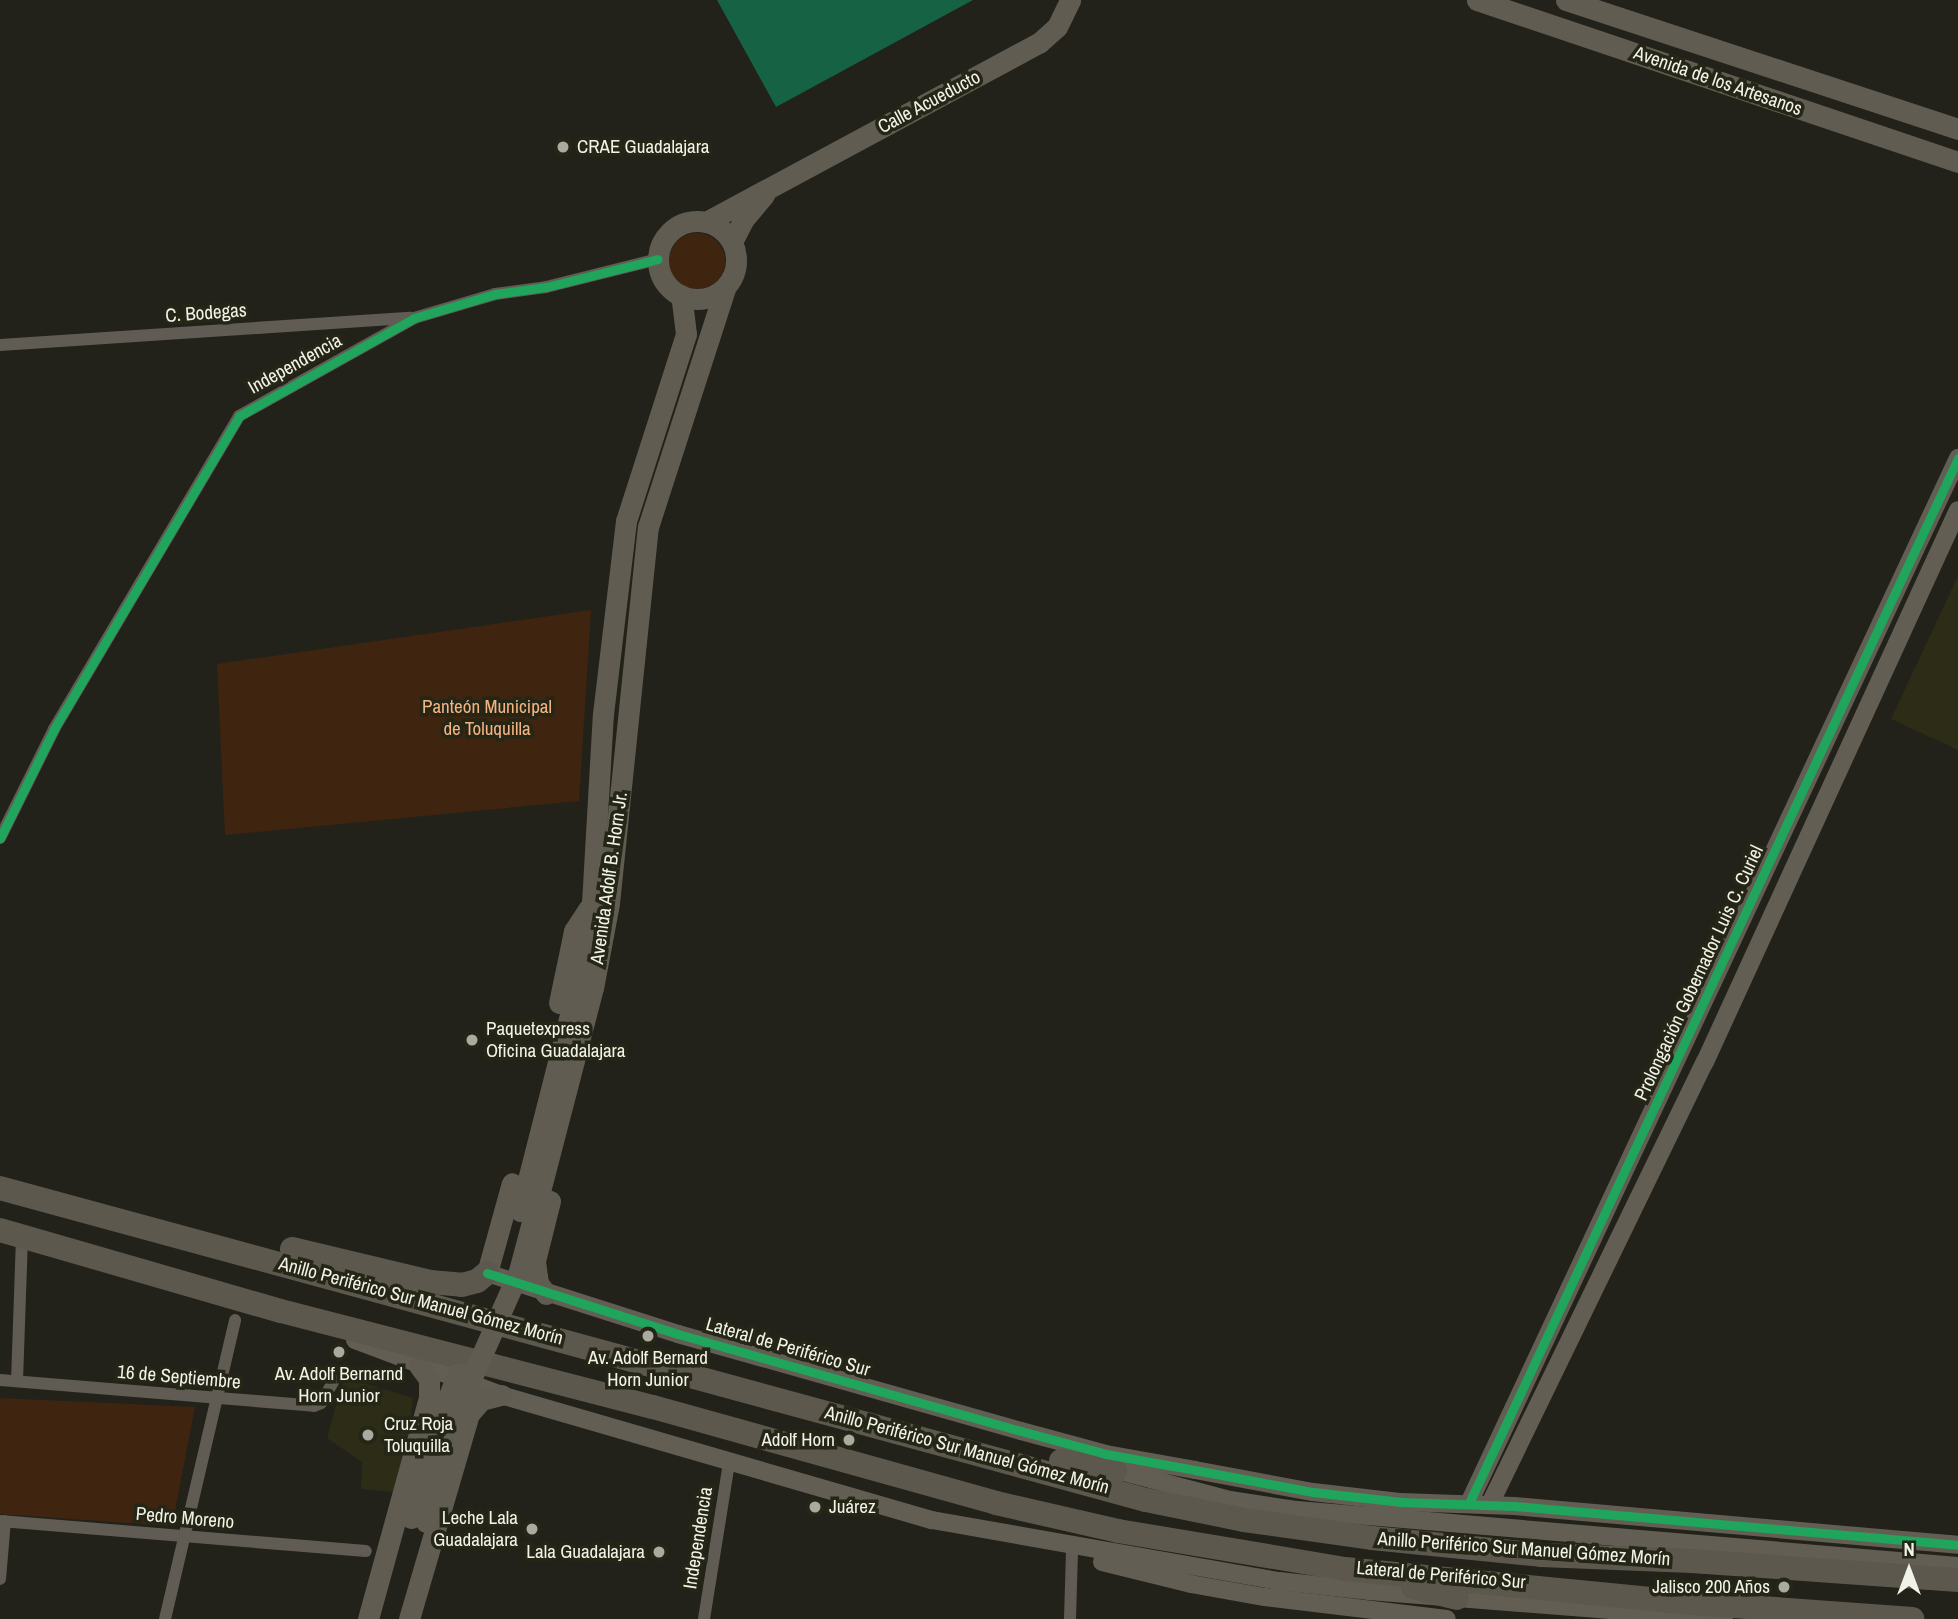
<!DOCTYPE html>
<meta charset="utf-8">
<style>
body{margin:0}
#map{position:relative;width:1958px;height:1619px;overflow:hidden;background:#22221a;font-family:"Archivo Narrow",sans-serif}
div>[style]{position:absolute}
.built>*{inset:0;background:#2c2c17}
.green>*{inset:0;background:#3f250f}
.round{border-radius:50%}
.water>*{inset:0;background:#156344}
.street>*{height:12px;margin:-6px;padding:0 6px;transform-origin:6px;border-radius:6px;background:#605c53}
.secondary>*{height:18px;margin:-9px;padding:0 9px;transform-origin:9px;border-radius:9px;background:#635e53}
.primary>*{height:21px;margin:-10.5px;padding:0 10.5px;transform-origin:10.5px;border-radius:10.5px;background:#605c51}
.primary>.ring{margin:-10.5px;padding:0;box-sizing:content-box;background:none;border:21px solid #605c51;border-radius:50%}
.highway>*{height:24px;margin:-12px;padding:0 12px;transform-origin:12px;border-radius:12px;background:#5d584d}
.primary-bridge>*{height:21px;margin:-10.5px;padding:0 10.5px;transform-origin:10.5px;border-radius:10.5px;background:#605c51}
.cycleway>*{height:9px;margin:-4.5px;padding:0 4.5px;transform-origin:4.5px;border-radius:4.5px;background:#20a55d}
.dots>*{width:19px;height:19px;translate:-50% -50%;box-sizing:border-box;border:4px solid #252616;border-radius:50%}
span{translate:-50% -50%;white-space:nowrap;text-align:center;line-height:1.15;-webkit-text-stroke:7px #252616;paint-order:stroke}
.street-label{font-size:19px;color:#f2f3e8}
.poi-label{font-size:19px;color:#f2f3e8}
.left{translate:0 -50%;text-align:left}
.right{translate:-100% -50%;text-align:right}
.park-label{font-size:19px;color:#f4b383}
.north{position:absolute;left:1874px;top:1535px;width:70px;height:70px;-webkit-text-stroke:5px #252616;paint-order:stroke;rotate:0deg;font-size:19px;font-weight:700;line-height:28px;text-align:center;color:#f2f3e8}
.north::after{content:'';display:block;margin:auto;width:24px;height:32px;background:#f2f3e8;clip-path:polygon(50% 0,100% 100%,50% 72%,0 100%)}
</style>
<div id="map">
<div class="built">
<i style="clip-path:polygon(1958px 576px,1958px 750px,1891px 719px)"></i>
<i style="clip-path:polygon(344px 1377px,413px 1398px,409px 1431px,394px 1492px,361px 1489px,362px 1462px,327px 1438px)"></i>
</div>
<div class="green">
<i class="round" style="left:669px;top:233px;width:56px;height:56px"></i>
<i style="clip-path:polygon(591px 610px,579px 801px,225px 835px,217px 664px)"></i>
<i style="clip-path:polygon(0 1398px,195px 1407px,172px 1526px,0 1514px)"></i>
</div>
<div class="water">
<i style="clip-path:polygon(717px 0,973px 0,776px 107px)"></i>
</div>
<div class="street">
<i style="left:0;top:345px;width:411px;rotate:-3.8deg"></i>
<i style="left:0;top:838px;width:122px;rotate:-63.6deg"></i>
<i style="left:54px;top:729px;width:364px;rotate:-59.4deg"></i>
<i style="left:239px;top:416px;width:201px;rotate:-29.2deg"></i>
<i style="left:414px;top:318px;width:84px;rotate:-16.5deg"></i>
<i style="left:495px;top:294px;width:51px;rotate:-7.8deg"></i>
<i style="left:546px;top:287px;width:115px;rotate:-14deg"></i>
<i style="left:0;top:1380px;width:315px;rotate:4.7deg"></i>
<i style="left:314px;top:1406px;width:8px;rotate:-23deg"></i>
<i style="left:321px;top:1403px;width:32px;rotate:-60deg"></i>
<i style="left:17px;top:1381px;width:145px;rotate:-88deg"></i>
<i style="left:0;top:1521px;width:367px;rotate:4.7deg"></i>
<i style="left:0;top:1579px;width:58px;rotate:-85.1deg"></i>
<i style="left:165px;top:1619px;width:307px;rotate:-76.8deg"></i>
<i style="left:704px;top:1619px;width:158px;rotate:-80.9deg"></i>
<i style="left:1070px;top:1619px;width:66px;rotate:-88.3deg"></i>
</div>
<div class="secondary">
<i style="left:487px;top:1273px;width:201px;rotate:17.7deg"></i>
<i style="left:678px;top:1334px;width:356px;rotate:15.8deg"></i>
<i style="left:1021px;top:1431px;width:88px;rotate:15.1deg"></i>
<i style="left:1106px;top:1454px;width:90px;rotate:10.2deg"></i>
<i style="left:1195px;top:1470px;width:120px;rotate:10.6deg"></i>
<i style="left:1313px;top:1492px;width:89px;rotate:6.5deg"></i>
<i style="left:1401px;top:1502px;width:113px;rotate:2deg"></i>
<i style="left:1514px;top:1506px;width:446px;rotate:5deg"></i>
<i style="left:355px;top:1340px;width:156px;rotate:20.6deg"></i>
<i style="left:501px;top:1395px;width:449px;rotate:16.2deg"></i>
<i style="left:932px;top:1520px;width:352px;rotate:10deg"></i>
<i style="left:1279px;top:1581px;width:91px;rotate:6.3deg"></i>
<i style="left:1369px;top:1591px;width:356px;rotate:4.5deg"></i>
<i style="left:1105px;top:1467px;width:129px;rotate:14.8deg"></i>
<i style="left:1230px;top:1500px;width:68px;rotate:8.5deg"></i>
<i style="left:1297px;top:1510px;width:663px;rotate:4.84deg"></i>
<i style="left:1469px;top:1503px;width:1154px;rotate:-64.92deg"></i>
<i style="left:1490px;top:1504px;width:492px;rotate:-64.1deg"></i>
<i style="left:1705px;top:1062px;width:607px;rotate:-65.38deg"></i>
<i style="left:1102px;top:1562px;width:92px;rotate:13.9deg"></i>
<i style="left:1191px;top:1584px;width:75px;rotate:10deg"></i>
<i style="left:1265px;top:1597px;width:183px;rotate:6.9deg"></i>
</div>
<div class="primary">
<i style="left:1477px;top:0;width:508px;rotate:18.61deg"></i>
<i style="left:1566px;top:0;width:413px;rotate:18.2deg"></i>
<i class="ring" style="left:658px;top:221px;width:57px;height:57px"></i>
<i style="left:706px;top:222px;width:378px;rotate:-28.3deg"></i>
<i style="left:1039px;top:43px;width:24px;rotate:-42deg"></i>
<i style="left:1057px;top:27px;width:30px;rotate:-64deg"></i>
<i style="left:732px;top:242px;width:25px;rotate:-63deg"></i>
<i style="left:743px;top:220px;width:33px;rotate:-50deg"></i>
<i style="left:559px;top:1003px;width:74px;rotate:-78.2deg"></i>
<i style="left:574px;top:931px;width:27px;rotate:-57deg"></i>
<i style="left:520px;top:1211px;width:271px;rotate:-75.7deg"></i>
<i style="left:587px;top:948px;width:45px;rotate:-83.7deg"></i>
<i style="left:592px;top:903px;width:189px;rotate:-86.7deg"></i>
<i style="left:603px;top:714px;width:194px;rotate:-83.2deg"></i>
<i style="left:626px;top:521px;width:196px;rotate:-72.2deg"></i>
<i style="left:686px;top:334px;width:39px;rotate:-97deg"></i>
<i style="left:533px;top:1218px;width:238px;rotate:-75.4deg"></i>
<i style="left:593px;top:988px;width:86px;rotate:-79.3deg"></i>
<i style="left:609px;top:903px;width:378px;rotate:-84.1deg"></i>
<i style="left:648px;top:527px;width:251px;rotate:-72.1deg"></i>
<i style="left:487px;top:1273px;width:93px;rotate:-74.5deg"></i>
<i style="left:546px;top:1294px;width:14px;rotate:-126deg"></i>
<i style="left:538px;top:1283px;width:22px;rotate:-98deg"></i>
<i style="left:535px;top:1261px;width:62px;rotate:-76deg"></i>
<i style="left:368px;top:1619px;width:229px;rotate:-74.6deg"></i>
<i style="left:429px;top:1398px;width:19px;rotate:-90deg"></i>
<i style="left:429px;top:1379px;width:17px;rotate:-126deg"></i>
<i style="left:409px;top:1619px;width:214px;rotate:-73.7deg"></i>
<i style="left:469px;top:1414px;width:18px;rotate:-49deg"></i>
<i style="left:481px;top:1400px;width:21px;rotate:-14deg"></i>
</div>
<div class="highway">
<i style="left:0;top:1188px;width:1188px;rotate:15.23deg"></i>
<i style="left:1146px;top:1500px;width:100px;rotate:11.5deg"></i>
<i style="left:1244px;top:1520px;width:129px;rotate:8deg"></i>
<i style="left:1372px;top:1538px;width:170px;rotate:5.7deg"></i>
<i style="left:1541px;top:1555px;width:151px;rotate:2.3deg"></i>
<i style="left:1692px;top:1561px;width:267px;rotate:4.1deg"></i>
<i style="left:0;top:1230px;width:292px;rotate:16.1deg"></i>
<i style="left:281px;top:1311px;width:384px;rotate:14.5deg"></i>
<i style="left:653px;top:1407px;width:356px;rotate:15.6deg"></i>
<i style="left:996px;top:1503px;width:125px;rotate:12.9deg"></i>
<i style="left:1118px;top:1531px;width:230px;rotate:9.5deg"></i>
<i style="left:1345px;top:1569px;width:348px;rotate:5.6deg"></i>
<i style="left:1691px;top:1603px;width:222px;rotate:4.1deg"></i>
<i style="left:292px;top:1249px;width:142px;rotate:13.4deg"></i>
<i style="left:430px;top:1282px;width:32px;rotate:5deg"></i>
<i style="left:462px;top:1285px;width:16px;rotate:-15deg"></i>
<i style="left:477px;top:1281px;width:13px;rotate:-39deg"></i>
<i style="left:1061px;top:1461px;width:55px;rotate:10.5deg"></i>
<i style="left:1413px;top:1587px;width:45px;rotate:14deg"></i>
</div>
<div class="primary-bridge">
<i style="left:411px;top:1518px;width:104px;rotate:-73.8deg"></i>
<i style="left:440px;top:1418px;width:48px;rotate:-68.2deg"></i>
<i style="left:426px;top:1522px;width:125px;rotate:-73.7deg"></i>
<i style="left:461px;top:1402px;width:143px;rotate:-66.1deg"></i>
<i style="left:519px;top:1271px;width:55px;rotate:-75.2deg"></i>
</div>
<div class="cycleway">
<i style="left:0;top:838px;width:122px;rotate:-63.6deg"></i>
<i style="left:54px;top:729px;width:364px;rotate:-59.4deg"></i>
<i style="left:239px;top:416px;width:201px;rotate:-29.2deg"></i>
<i style="left:414px;top:318px;width:84px;rotate:-16.5deg"></i>
<i style="left:495px;top:294px;width:51px;rotate:-7.8deg"></i>
<i style="left:546px;top:287px;width:115px;rotate:-14deg"></i>
<i style="left:487px;top:1273px;width:201px;rotate:17.7deg"></i>
<i style="left:678px;top:1334px;width:356px;rotate:15.8deg"></i>
<i style="left:1021px;top:1431px;width:88px;rotate:15.1deg"></i>
<i style="left:1106px;top:1454px;width:90px;rotate:10.2deg"></i>
<i style="left:1195px;top:1470px;width:120px;rotate:10.6deg"></i>
<i style="left:1313px;top:1492px;width:89px;rotate:6.5deg"></i>
<i style="left:1401px;top:1502px;width:113px;rotate:2deg"></i>
<i style="left:1514px;top:1506px;width:446px;rotate:5deg"></i>
<i style="left:1469px;top:1503px;width:1154px;rotate:-64.92deg"></i>
</div>
<div class="dots">
<i style="left:563px;top:147px;background:#a9aaa0"></i>
<i style="left:472px;top:1040px;background:#a9aaa0"></i>
<i style="left:648px;top:1336px;background:#a9aaa0"></i>
<i style="left:339px;top:1352px;background:#a9aaa0"></i>
<i style="left:368px;top:1435px;background:#a9aaa0"></i>
<i style="left:849px;top:1440px;background:#a9aaa0"></i>
<i style="left:815px;top:1507px;background:#a9aaa0"></i>
<i style="left:532px;top:1529px;background:#a9aaa0"></i>
<i style="left:659px;top:1552px;background:#a9aaa0"></i>
<i style="left:1784px;top:1587px;background:#a9aaa0"></i>
</div>
<div class="street-label">
<span style="left:1718px;top:81px;rotate:19deg">Avenida de los Artesanos</span>
<span style="left:929px;top:102px;rotate:-28deg">Calle Acueducto</span>
<span style="left:206px;top:313px;rotate:-4deg">C. Bodegas</span>
<span style="left:295px;top:364px;rotate:-29deg">Independencia</span>
<span style="left:609px;top:878px;rotate:-82deg">Avenida Adolf B. Horn Jr.</span>
<span style="left:1699px;top:973px;rotate:-65deg">Prolongación Gobernador Luis C. Curiel</span>
<span style="left:421px;top:1301px;rotate:15deg">Anillo Periférico Sur Manuel Gómez Morín</span>
<span style="left:788px;top:1347px;rotate:16deg">Lateral de Periférico Sur</span>
<span style="left:179px;top:1377px;rotate:5deg">16 de Septiembre</span>
<span style="left:967px;top:1450px;rotate:15deg">Anillo Periférico Sur Manuel Gómez Morín</span>
<span style="left:185px;top:1518px;rotate:5deg">Pedro Moreno</span>
<span style="left:698px;top:1538px;rotate:-81deg">Independencia</span>
<span style="left:1524px;top:1549px;rotate:4deg">Anillo Periférico Sur Manuel Gómez Morín</span>
<span style="left:1441px;top:1575px;rotate:5deg">Lateral de Periférico Sur</span>
</div>
<div class="poi-label">
<span class="left" style="left:577px;top:147px">CRAE Guadalajara</span>
<span class="left" style="left:486px;top:1040px">Paquetexpress<br>Oficina Guadalajara</span>
<span style="left:648px;top:1369px">Av. Adolf Bernard<br>Horn Junior</span>
<span style="left:339px;top:1385px">Av. Adolf Bernarnd<br>Horn Junior</span>
<span class="left" style="left:384px;top:1435px">Cruz Roja<br>Toluquilla</span>
<span class="right" style="left:835px;top:1440px">Adolf Horn</span>
<span class="left" style="left:829px;top:1507px">Juárez</span>
<span class="right" style="left:518px;top:1529px">Leche Lala<br>Guadalajara</span>
<span class="right" style="left:645px;top:1552px">Lala Guadalajara</span>
<span class="right" style="left:1770px;top:1587px">Jalisco 200 Años</span>
</div>
<div class="park-label">
<span style="left:487px;top:718px">Panteón Municipal<br>de Toluquilla</span>
</div>
<div class="north">N</div>
</div>
